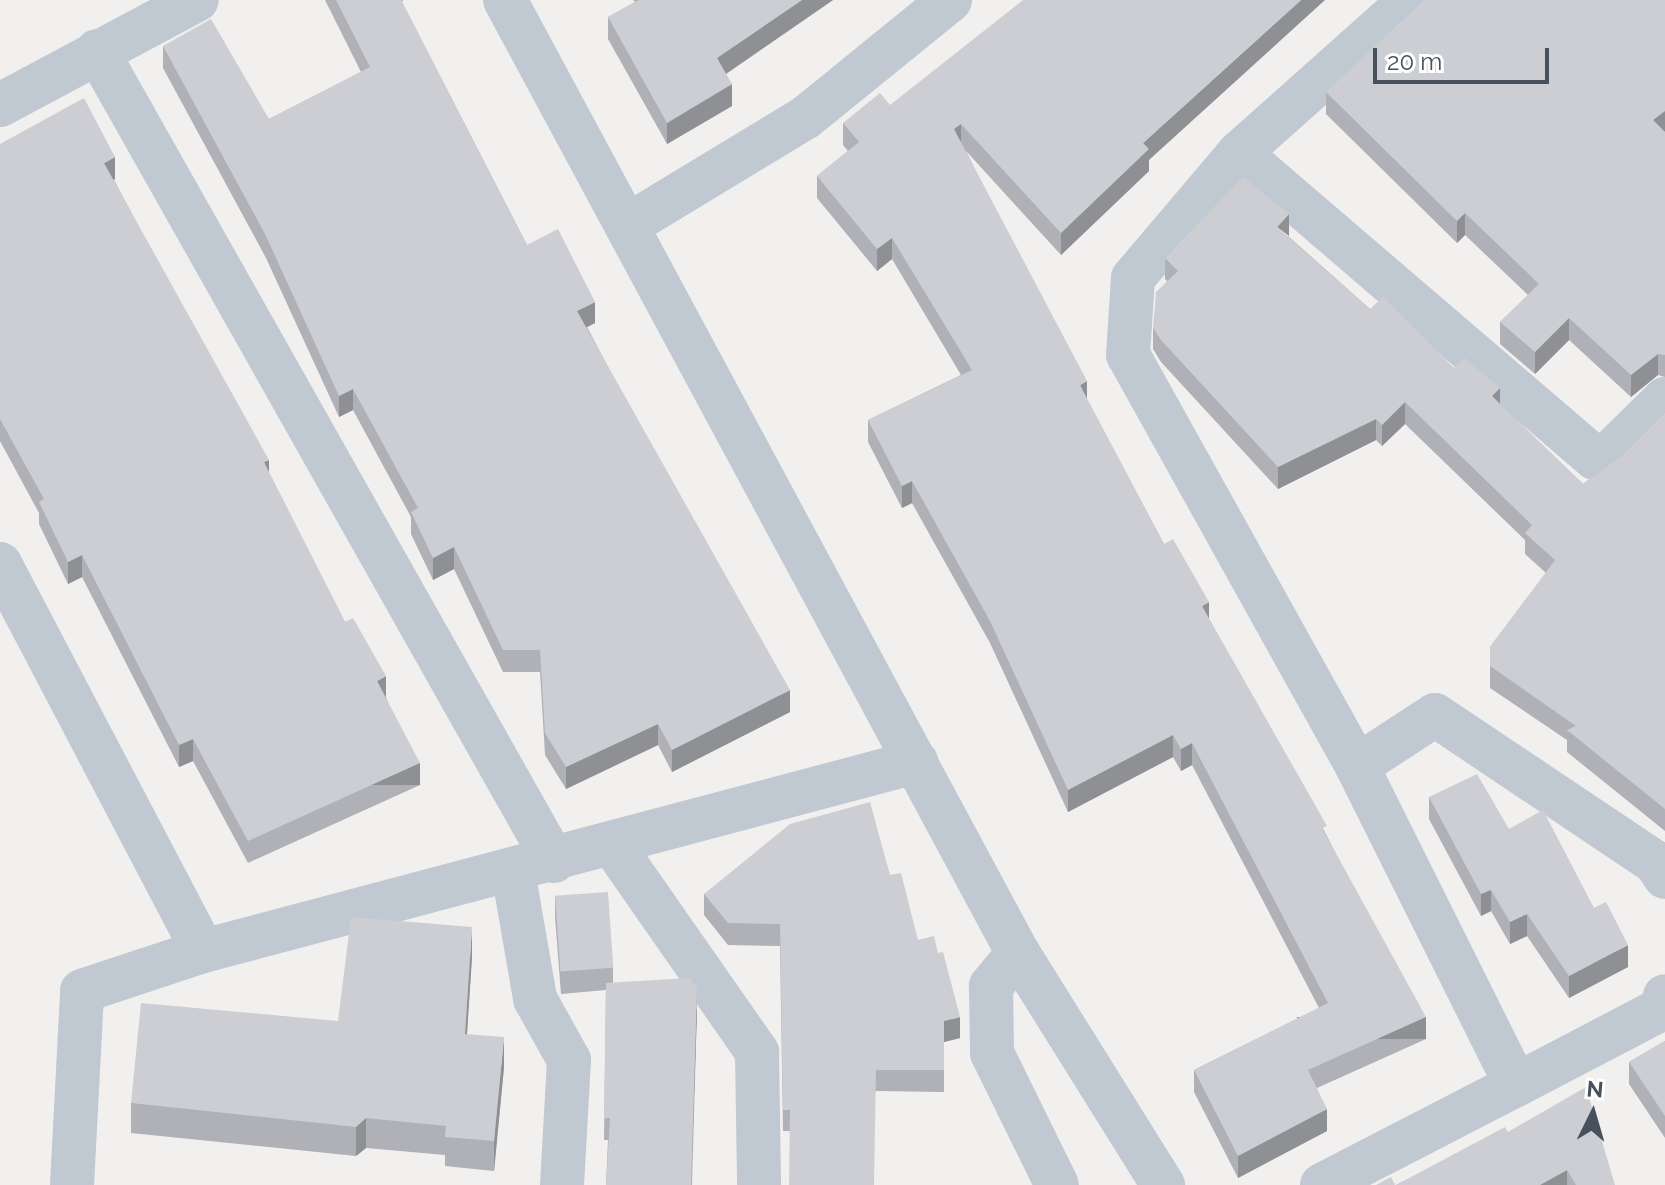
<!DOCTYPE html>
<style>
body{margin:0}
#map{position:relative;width:1665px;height:1185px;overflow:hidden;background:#f2efef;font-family:Raleway,sans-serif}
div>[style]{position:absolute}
.minor>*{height:44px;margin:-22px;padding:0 22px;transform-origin:22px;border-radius:22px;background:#c0c8d1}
.wall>*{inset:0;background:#afb1b6}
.shaded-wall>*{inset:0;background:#8f9094;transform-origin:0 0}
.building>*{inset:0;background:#ccced4;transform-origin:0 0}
span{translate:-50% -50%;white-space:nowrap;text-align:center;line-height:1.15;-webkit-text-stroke:7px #fff;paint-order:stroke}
.north{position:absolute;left:1553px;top:1073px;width:80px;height:80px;-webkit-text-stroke:6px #fff;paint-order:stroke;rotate:5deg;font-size:22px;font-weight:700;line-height:32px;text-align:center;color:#47515c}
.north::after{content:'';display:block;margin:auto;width:28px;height:36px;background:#47515c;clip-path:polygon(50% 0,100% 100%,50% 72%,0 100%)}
.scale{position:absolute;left:1373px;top:48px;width:176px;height:36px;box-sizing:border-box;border:4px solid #47515c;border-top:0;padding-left:10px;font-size:24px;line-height:28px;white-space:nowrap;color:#47515c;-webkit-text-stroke:6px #fff;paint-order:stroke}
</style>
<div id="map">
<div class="minor">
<i style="left:505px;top:0;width:1082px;rotate:61.71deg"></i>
<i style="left:1018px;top:953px;width:274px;rotate:58deg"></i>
<i style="left:97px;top:51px;width:930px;rotate:60.57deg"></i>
<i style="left:0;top:105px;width:223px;rotate:-28.1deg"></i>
<i style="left:1239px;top:153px;width:469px;rotate:40.6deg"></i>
<i style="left:1595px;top:458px;width:9px;rotate:6deg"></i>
<i style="left:1604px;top:459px;width:86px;rotate:-44.5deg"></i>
<i style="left:628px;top:225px;width:207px;rotate:-31.2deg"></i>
<i style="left:805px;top:118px;width:187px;rotate:-39.1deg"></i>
<i style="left:0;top:564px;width:437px;rotate:62.3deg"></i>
<i style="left:1357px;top:766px;width:93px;rotate:-33.2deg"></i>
<i style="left:1435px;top:715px;width:265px;rotate:33.8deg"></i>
<i style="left:1655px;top:862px;width:18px;rotate:56deg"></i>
<i style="left:612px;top:844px;width:254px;rotate:55.1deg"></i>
<i style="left:757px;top:1052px;width:133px;rotate:89.1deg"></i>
<i style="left:513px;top:871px;width:130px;rotate:80.2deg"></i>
<i style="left:535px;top:999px;width:70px;rotate:60.9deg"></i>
<i style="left:569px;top:1060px;width:125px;rotate:93.2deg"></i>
<i style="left:1018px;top:953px;width:43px;rotate:129.3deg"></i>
<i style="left:991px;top:986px;width:67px;rotate:89.1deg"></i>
<i style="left:992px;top:1053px;width:147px;rotate:63.8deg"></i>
<i style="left:1516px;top:1085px;width:166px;rotate:-27.6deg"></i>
<i style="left:1663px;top:1008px;width:12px;rotate:-81deg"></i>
<i style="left:72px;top:1185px;width:194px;rotate:-87deg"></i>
<i style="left:82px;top:991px;width:127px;rotate:-18.3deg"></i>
<i style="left:203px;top:951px;width:738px;rotate:-14.85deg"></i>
<i style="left:1322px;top:1185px;width:218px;rotate:-27.3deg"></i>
<i style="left:1516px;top:1085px;width:356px;rotate:-116.5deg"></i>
<i style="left:1357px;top:766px;width:470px;rotate:-119.1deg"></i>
<i style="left:1128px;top:355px;width:77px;rotate:-86.3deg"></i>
<i style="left:1133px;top:278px;width:164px;rotate:-49.7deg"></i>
<i style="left:1239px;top:153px;width:230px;rotate:-41.7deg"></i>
</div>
<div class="wall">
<i style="clip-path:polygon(325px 0,403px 0,402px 2px,527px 245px,595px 323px,587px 327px,790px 712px,672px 772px,658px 745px,566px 789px,545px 755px,540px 672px,503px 672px,454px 569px,433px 580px,411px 534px,411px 517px,353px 410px,339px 417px,266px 258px,163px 68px,163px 46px,269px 119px,361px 72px)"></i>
<i style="clip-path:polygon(633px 0,833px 0,726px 74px,732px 106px,667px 144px,608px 39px,608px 17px,635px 2px)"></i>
<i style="clip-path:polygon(1665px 0,1665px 377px,1658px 375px,1631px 397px,1569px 340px,1535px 374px,1500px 344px,1500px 322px,1528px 295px,1465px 235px,1457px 243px,1326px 114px,1326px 92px)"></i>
<i style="clip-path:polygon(890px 105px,1149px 160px,1149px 171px,1061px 255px,966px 151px,1087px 400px,1164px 544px,1209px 619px,1327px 836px,1426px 1039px,1317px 1088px,1327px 1131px,1238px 1178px,1194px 1092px,1194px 1070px,1319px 1008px,1192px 765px,1181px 771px,1173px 757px,1068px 812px,990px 643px,912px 503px,902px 508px,868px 442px,868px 420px,961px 375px,892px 259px,877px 271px,817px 198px,817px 176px,848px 151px,843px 145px,843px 123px)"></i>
<i style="clip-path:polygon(0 144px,115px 179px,114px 180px,269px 473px,345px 622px,386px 697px,420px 785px,248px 863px,193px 761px,179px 767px,82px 577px,68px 584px,39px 524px,39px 513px,0 441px)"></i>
<i style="clip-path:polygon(1288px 236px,1370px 309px,1454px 368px,1500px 404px,1583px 484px,1622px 455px,1665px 412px,1665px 831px,1567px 752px,1567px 740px,1490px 688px,1490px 647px,1546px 573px,1525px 554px,1525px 540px,1405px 424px,1382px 446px,1376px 440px,1278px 489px,1161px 362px,1153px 349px,1153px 328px,1167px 281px,1165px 279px,1165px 258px)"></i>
<i style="clip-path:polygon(1429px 797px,1509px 829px,1594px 908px,1628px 967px,1569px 998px,1527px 936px,1510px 944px,1491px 911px,1481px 916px,1429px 819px)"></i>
<i style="clip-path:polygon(890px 875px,960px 1038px,944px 1042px,944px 1092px,876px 1091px,790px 1131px,783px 1131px,780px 946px,728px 945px,704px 915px,704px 894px)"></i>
<i style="clip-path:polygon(555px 895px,613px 968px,613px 983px,697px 1010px,692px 1185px,606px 1185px,608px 1140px,604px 1140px,606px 990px,561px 994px,555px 917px)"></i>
<i style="clip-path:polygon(472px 957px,467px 1034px,504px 1067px,494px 1171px,445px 1166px,445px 1155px,366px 1148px,356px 1156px,131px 1133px,131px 1103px,338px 1021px)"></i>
<i style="clip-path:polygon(1665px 1041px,1665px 1138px,1629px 1084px,1629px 1062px)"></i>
<i style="clip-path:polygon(1508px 1132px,1615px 1185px,1396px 1185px)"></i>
</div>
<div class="shaded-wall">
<i style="clip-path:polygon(802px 0,833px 0,717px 80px,717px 58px)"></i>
<i style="clip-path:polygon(1301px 0,1325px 0,1149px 160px,1149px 171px,1061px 255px,1061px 233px,1143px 143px)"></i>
<i style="clip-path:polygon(732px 84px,732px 106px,667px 144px,667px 123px)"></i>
<i style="clip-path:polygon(1665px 111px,1665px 132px,1653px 120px)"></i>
<i style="clip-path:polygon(961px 124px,961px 146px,954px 129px)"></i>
<i style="clip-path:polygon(115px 157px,115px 179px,104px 185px,104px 163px)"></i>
<i style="clip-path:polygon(1465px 213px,1465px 235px,1457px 243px,1457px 221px)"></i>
<i style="clip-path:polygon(1289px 214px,1289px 236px,1277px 227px)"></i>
<i style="clip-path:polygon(892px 238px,892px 259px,877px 271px,877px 249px)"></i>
<i style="clip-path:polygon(595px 302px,595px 323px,577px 332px,577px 311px)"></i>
<i style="clip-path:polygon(1569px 318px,1569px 340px,1535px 374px,1535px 352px)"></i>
<i style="clip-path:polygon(1658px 354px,1658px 375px,1631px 397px,1631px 375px)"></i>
<i style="clip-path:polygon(1087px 381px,1087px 403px,1080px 385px)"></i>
<i style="clip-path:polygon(1500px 388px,1500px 409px,1492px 396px)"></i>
<i style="clip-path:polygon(353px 389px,353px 410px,339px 417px,339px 396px)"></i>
<i style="clip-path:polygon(1405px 402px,1405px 424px,1382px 446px,1382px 425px)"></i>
<i style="clip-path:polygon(1376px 419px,1376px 440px,1278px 489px,1278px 467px)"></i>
<i style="clip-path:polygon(269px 460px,269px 481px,264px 462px)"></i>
<i style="clip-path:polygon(912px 481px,912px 503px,902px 508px,902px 486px)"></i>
<i style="clip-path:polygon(454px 547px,454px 569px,433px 580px,433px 558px)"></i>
<i style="clip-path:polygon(82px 555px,82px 577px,68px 584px,68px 562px)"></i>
<i style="clip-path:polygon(1209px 602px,1209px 624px,1202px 606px)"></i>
<i style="clip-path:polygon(386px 676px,386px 698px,377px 681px)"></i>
<i style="clip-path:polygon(790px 690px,790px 712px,672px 772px,672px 750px)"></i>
<i style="clip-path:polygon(658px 724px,658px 745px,566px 789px,566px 767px)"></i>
<i style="clip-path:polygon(1173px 735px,1173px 757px,1068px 812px,1068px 790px)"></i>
<i style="clip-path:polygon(193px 739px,193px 761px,179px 767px,179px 745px)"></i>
<i style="clip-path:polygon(1192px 743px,1192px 765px,1181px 771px,1181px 749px)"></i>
<i style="left:420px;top:763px;width:22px;height:189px;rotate:90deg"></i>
<i style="clip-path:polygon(1491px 890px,1491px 911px,1481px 916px,1481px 894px)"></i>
<i style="clip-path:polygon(1527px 914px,1527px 936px,1510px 944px,1510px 922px)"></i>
<i style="clip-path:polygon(472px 927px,472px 957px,465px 1063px,465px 1034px)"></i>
<i style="clip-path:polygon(1628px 945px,1628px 967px,1569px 998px,1569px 976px)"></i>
<i style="clip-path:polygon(697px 988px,697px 1010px,691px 1185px)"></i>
<i style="clip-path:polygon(960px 1017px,960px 1038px,944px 1042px,944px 1092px,944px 1021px)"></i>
<i style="left:1426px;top:1017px;width:22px;height:129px;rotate:90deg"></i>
<i style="clip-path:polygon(504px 1037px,504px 1067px,494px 1171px,494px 1141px)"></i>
<i style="clip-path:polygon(1327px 1109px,1327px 1131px,1238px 1178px,1238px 1156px)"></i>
<i style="clip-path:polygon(366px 1118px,366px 1148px,356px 1156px,356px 1127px)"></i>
<i style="clip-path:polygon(1567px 1170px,1567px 1185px,1540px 1185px)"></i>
</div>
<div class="building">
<i style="clip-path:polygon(336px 0,401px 0,527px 245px,558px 229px,595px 302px,577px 311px,790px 690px,672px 750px,658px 724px,566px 767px,545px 733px,540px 650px,503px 650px,454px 547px,433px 558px,411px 512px,418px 508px,353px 389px,339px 396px,266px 236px,163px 46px,211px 19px,269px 119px,370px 67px)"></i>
<i style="clip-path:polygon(639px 0,802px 0,717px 58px,732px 84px,667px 123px,608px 17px)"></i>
<i style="clip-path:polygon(1023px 0,1301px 0,1143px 143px,1149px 149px,1061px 233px,961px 124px,954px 129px,1087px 381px,1080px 385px,1164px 544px,1173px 539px,1209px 602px,1202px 606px,1327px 826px,1322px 828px,1426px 1017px,1308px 1070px,1327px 1109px,1238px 1156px,1194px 1070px,1328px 1003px,1192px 743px,1181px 749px,1173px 735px,1068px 790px,990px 621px,912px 481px,902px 486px,868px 420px,972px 370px,892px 238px,877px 249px,817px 176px,859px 142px,843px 123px,880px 93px,890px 105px)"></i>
<i style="clip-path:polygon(1424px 0,1665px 0,1665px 111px,1653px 120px,1665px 132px,1665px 355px,1658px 354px,1631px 375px,1569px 318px,1535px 352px,1500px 322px,1539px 284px,1465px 213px,1457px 221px,1326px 92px)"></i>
<i style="clip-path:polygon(84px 98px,115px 157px,104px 163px,269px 460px,264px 462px,345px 622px,353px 618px,386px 676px,377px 681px,420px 763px,248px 841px,193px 739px,179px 745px,82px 555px,68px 562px,39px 502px,44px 499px,0 419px,0 144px)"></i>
<i style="clip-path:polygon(1243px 177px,1289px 214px,1277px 227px,1370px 309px,1383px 297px,1454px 368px,1465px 358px,1500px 388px,1492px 396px,1583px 484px,1622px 455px,1665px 412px,1665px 809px,1567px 730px,1576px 726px,1490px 666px,1490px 647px,1555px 560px,1525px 533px,1532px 525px,1405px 402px,1382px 425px,1376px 419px,1278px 467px,1161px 340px,1153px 328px,1156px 292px,1178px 271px,1165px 258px)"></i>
<i style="clip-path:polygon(1477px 774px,1509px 829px,1543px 810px,1594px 908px,1606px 902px,1628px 945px,1569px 976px,1527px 914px,1510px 922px,1491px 890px,1481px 894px,1429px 797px)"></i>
<i style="clip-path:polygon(870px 802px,890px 875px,901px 873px,918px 940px,934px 936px,938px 953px,943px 952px,960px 1017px,944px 1021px,944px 1070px,876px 1070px,874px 1185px,789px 1185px,790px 1110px,783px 1110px,780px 924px,728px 923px,704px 894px,790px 824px)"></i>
<i style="left:608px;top:892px;width:76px;height:53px;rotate:86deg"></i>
<i style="clip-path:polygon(351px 917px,472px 927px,465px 1034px,504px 1037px,494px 1141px,445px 1137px,446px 1126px,366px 1118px,356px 1127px,131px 1103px,141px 1003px,338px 1021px)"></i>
<i style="clip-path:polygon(690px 978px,697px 988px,691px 1185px,606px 1185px,610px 1118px,604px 1118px,606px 983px)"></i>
<i style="clip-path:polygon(1665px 1041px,1665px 1116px,1629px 1062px)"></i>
<i style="clip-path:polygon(1586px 1087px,1615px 1185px,1576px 1185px,1567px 1170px,1540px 1185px,1396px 1185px,1505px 1127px,1508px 1132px)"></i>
<i style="clip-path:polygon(1391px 1177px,1395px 1185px,1376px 1185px)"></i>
</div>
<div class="north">N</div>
<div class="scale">20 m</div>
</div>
